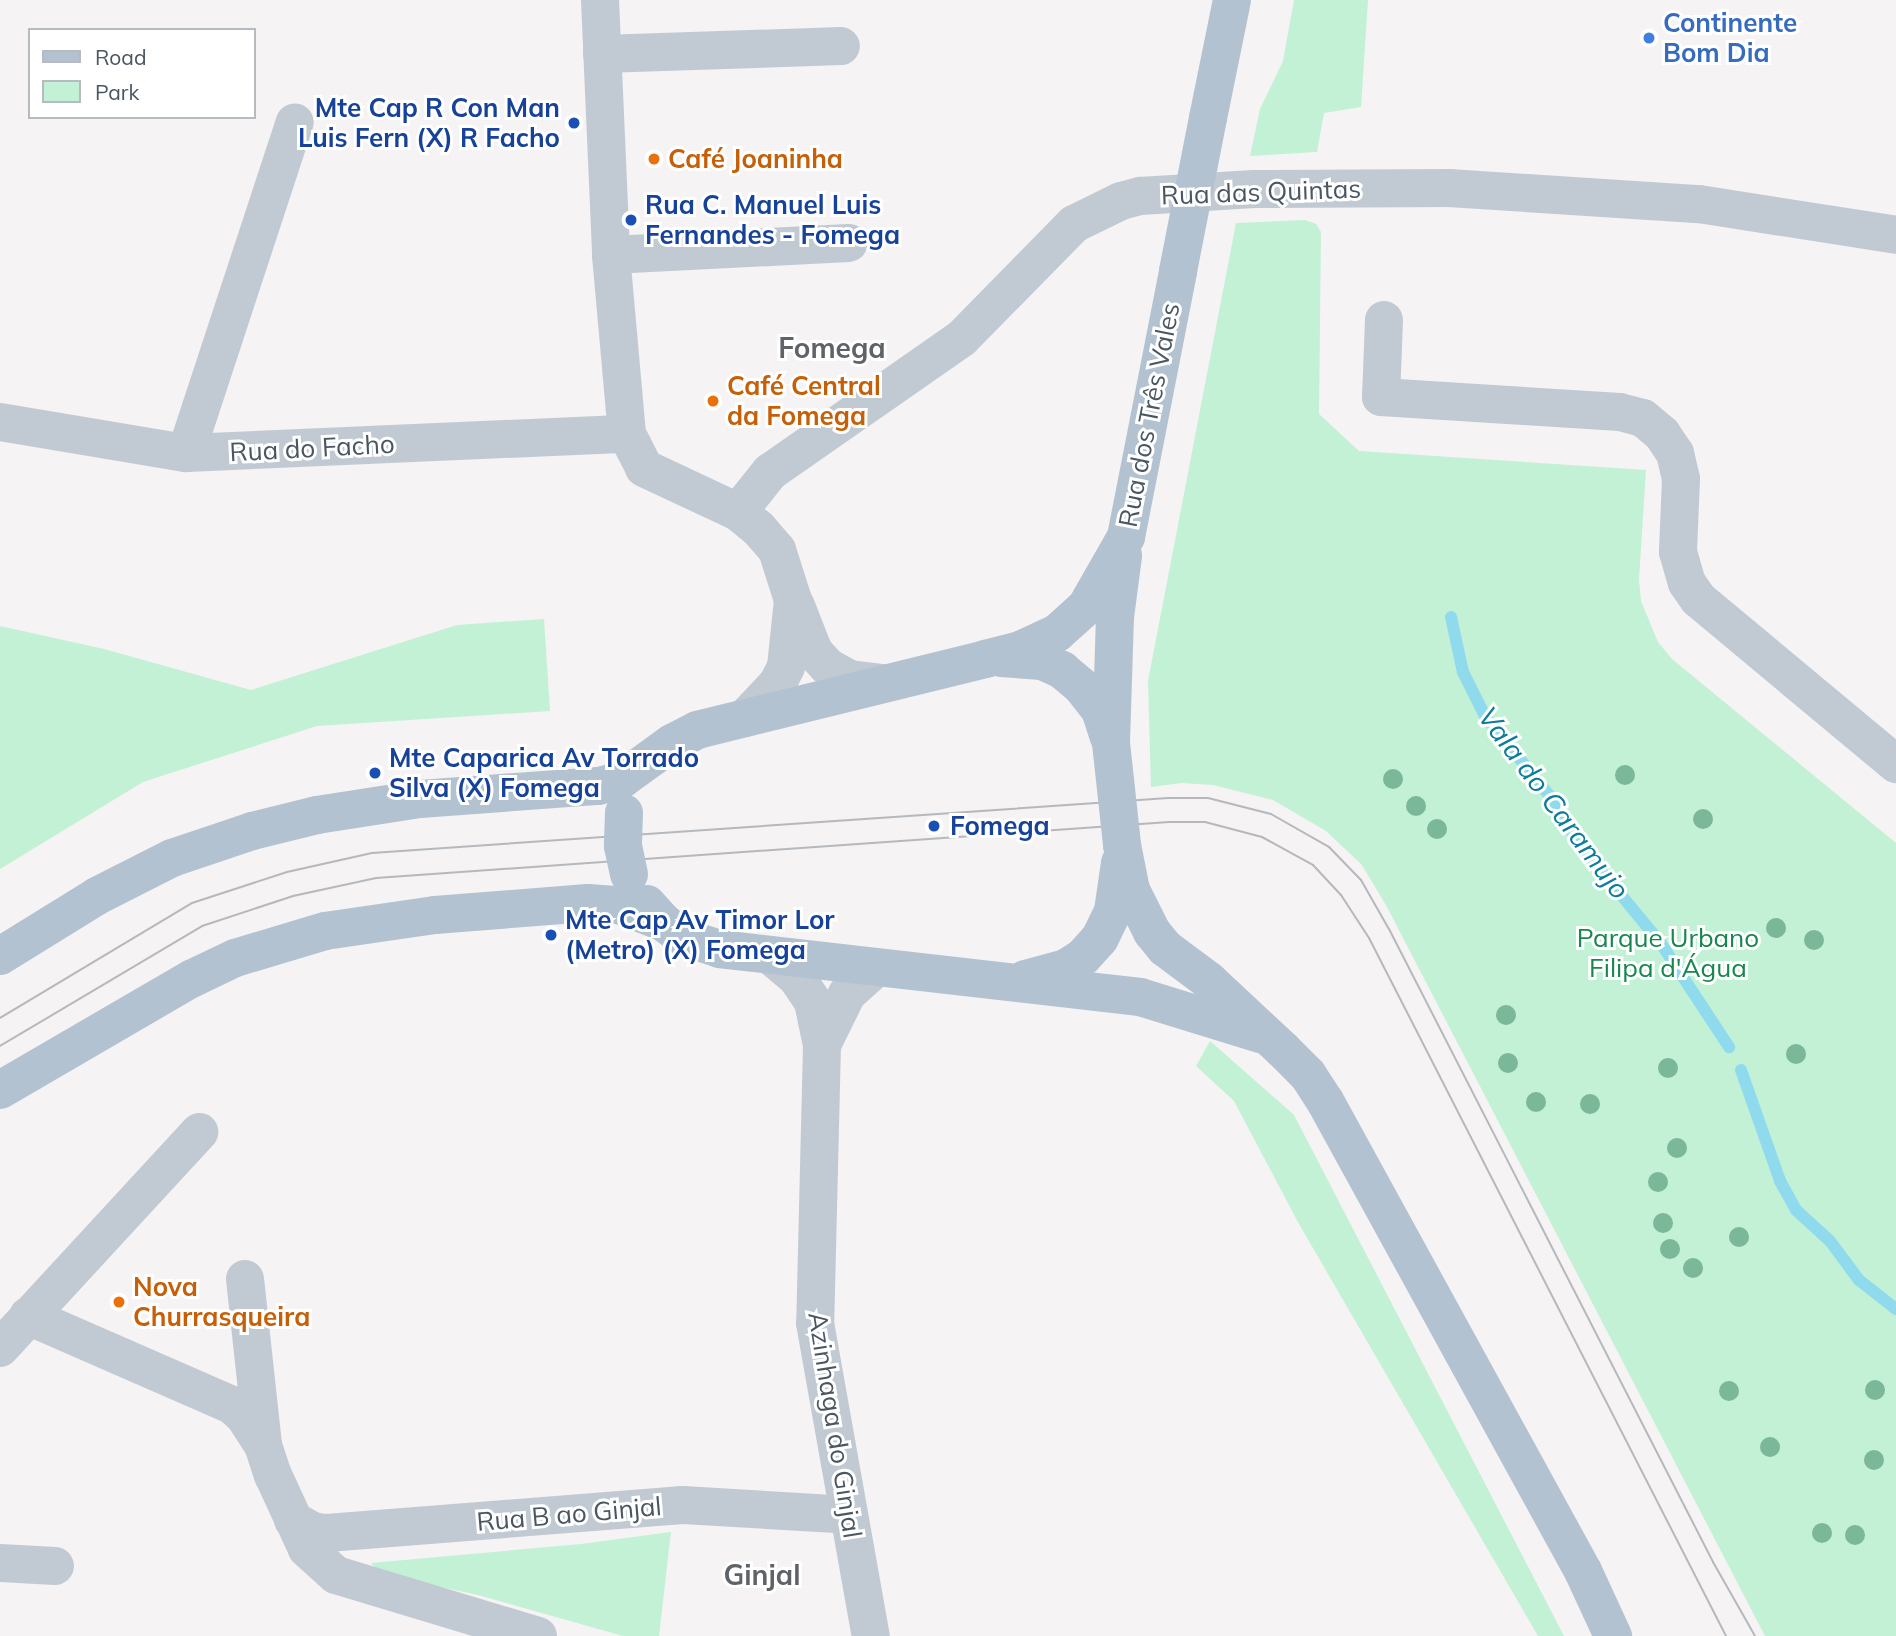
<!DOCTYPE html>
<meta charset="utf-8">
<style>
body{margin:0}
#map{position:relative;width:1896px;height:1636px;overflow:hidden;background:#f5f3f3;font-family:Mulish,sans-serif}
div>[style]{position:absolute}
.green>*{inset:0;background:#c3f1d5}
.stream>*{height:12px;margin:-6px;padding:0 6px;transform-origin:6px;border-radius:6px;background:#90daee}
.minor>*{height:38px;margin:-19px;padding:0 19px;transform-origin:19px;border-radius:19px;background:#c1cad2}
.major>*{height:38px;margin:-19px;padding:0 19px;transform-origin:19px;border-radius:19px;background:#b3c2d1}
.tram>*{height:2px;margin:-1px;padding:0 1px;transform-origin:1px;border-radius:1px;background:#b5b8bd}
.major-bridge>*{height:38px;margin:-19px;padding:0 19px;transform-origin:19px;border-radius:19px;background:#b3c2d1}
.trees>*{width:20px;height:20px;margin:-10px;border-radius:50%;background:#7bb799}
.dots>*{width:19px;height:19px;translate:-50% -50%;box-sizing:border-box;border:4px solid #fff;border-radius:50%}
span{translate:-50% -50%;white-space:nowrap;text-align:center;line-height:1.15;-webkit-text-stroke:6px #fff;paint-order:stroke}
.shop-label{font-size:26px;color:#366cbe;font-weight:700}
.left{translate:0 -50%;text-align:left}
.transit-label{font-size:26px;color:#164399;font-weight:700}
.right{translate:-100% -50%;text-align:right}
.food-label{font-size:26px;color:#c56008;font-weight:700}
.street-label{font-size:26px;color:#4a5661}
.park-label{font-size:26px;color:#17864f}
.neighbourhood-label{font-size:28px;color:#5f6368;font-weight:700}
.water-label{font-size:28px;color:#0c7c9b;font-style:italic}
.legend{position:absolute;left:28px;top:28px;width:228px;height:91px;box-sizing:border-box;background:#fff;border:2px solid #b7bbc0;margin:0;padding:9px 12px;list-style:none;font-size:21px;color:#4a5661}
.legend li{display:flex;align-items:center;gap:14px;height:35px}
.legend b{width:35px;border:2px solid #b7bbc0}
</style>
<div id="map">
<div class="green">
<i style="clip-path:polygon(1294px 0,1368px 0,1361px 107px,1324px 113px,1317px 152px,1250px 156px,1260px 109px,1283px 61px)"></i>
<i style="clip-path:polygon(1305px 220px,1316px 224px,1321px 232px,1319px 414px,1359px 451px,1646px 470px,1639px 579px,1641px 601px,1658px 642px,1672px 659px,1896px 843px,1896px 1636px,1765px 1636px,1387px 907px,1362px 865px,1326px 831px,1273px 800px,1213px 785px,1182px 783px,1151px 787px,1148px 681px,1236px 223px)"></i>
<i style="clip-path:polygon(544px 619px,550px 711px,317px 726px,143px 782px,0 869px,0 626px,104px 649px,251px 690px,457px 625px)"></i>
<i style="clip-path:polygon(1210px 1041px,1294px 1115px,1564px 1636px,1538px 1636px,1299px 1224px,1234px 1101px,1196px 1066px)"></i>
<i style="clip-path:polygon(671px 1532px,659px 1636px,623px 1636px,478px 1595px,380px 1574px,371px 1563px,581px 1544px)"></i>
</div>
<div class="stream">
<i style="left:1451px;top:617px;width:56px;rotate:77.7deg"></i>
<i style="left:1463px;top:672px;width:49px;rotate:63.4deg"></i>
<i style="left:1485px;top:716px;width:102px;rotate:51deg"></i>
<i style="left:1549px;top:795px;width:64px;rotate:57.8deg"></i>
<i style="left:1583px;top:849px;width:121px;rotate:50.4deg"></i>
<i style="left:1660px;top:942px;width:126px;rotate:56.7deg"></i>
<i style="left:1741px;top:1070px;width:118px;rotate:70.6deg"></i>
<i style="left:1780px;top:1181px;width:33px;rotate:61deg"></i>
<i style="left:1796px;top:1210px;width:46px;rotate:42.4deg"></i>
<i style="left:1830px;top:1241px;width:49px;rotate:53.4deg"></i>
<i style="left:1859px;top:1280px;width:47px;rotate:38.1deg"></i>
</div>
<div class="minor">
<i style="left:600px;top:0;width:255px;rotate:87.5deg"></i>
<i style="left:611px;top:255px;width:180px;rotate:84.9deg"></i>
<i style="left:627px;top:434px;width:38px;rotate:63deg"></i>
<i style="left:644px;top:468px;width:104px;rotate:25.1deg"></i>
<i style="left:738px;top:512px;width:26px;rotate:39deg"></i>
<i style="left:758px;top:528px;width:29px;rotate:49deg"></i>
<i style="left:777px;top:550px;width:52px;rotate:72.3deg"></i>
<i style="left:793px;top:600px;width:67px;rotate:96deg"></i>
<i style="left:786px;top:667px;width:18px;rotate:117deg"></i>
<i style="left:778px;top:683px;width:48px;rotate:133.3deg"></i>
<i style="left:602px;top:54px;width:239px;rotate:-1.9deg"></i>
<i style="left:611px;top:255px;width:238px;rotate:-2.9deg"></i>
<i style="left:1384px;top:320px;width:77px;rotate:92.2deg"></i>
<i style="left:1381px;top:397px;width:239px;rotate:3.6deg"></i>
<i style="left:1620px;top:412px;width:24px;rotate:15deg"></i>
<i style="left:1643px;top:418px;width:25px;rotate:40deg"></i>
<i style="left:1662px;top:434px;width:23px;rotate:56deg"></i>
<i style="left:1675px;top:453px;width:27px;rotate:77deg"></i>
<i style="left:1681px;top:479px;width:73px;rotate:92.4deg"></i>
<i style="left:1678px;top:552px;width:32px;rotate:74deg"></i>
<i style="left:1687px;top:583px;width:19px;rotate:55deg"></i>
<i style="left:1698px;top:599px;width:258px;rotate:39.8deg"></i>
<i style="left:0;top:422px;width:189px;rotate:9.5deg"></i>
<i style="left:186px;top:453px;width:441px;rotate:-2.5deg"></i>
<i style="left:186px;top:453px;width:348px;rotate:-71.8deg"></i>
<i style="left:738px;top:512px;width:51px;rotate:-51.3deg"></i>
<i style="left:770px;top:472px;width:234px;rotate:-34.9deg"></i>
<i style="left:962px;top:338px;width:160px;rotate:-45.5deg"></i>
<i style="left:1074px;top:224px;width:52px;rotate:-26.1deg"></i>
<i style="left:1121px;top:201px;width:20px;rotate:-15deg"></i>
<i style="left:1140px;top:196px;width:114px;rotate:-3.5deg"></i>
<i style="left:1254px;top:189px;width:195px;rotate:-0.3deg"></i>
<i style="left:1449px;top:188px;width:251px;rotate:3.7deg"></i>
<i style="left:1699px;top:204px;width:199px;rotate:8.9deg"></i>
<i style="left:796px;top:606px;width:49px;rotate:68.6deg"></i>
<i style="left:814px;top:652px;width:21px;rotate:47deg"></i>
<i style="left:828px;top:667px;width:25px;rotate:29deg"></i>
<i style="left:850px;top:679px;width:35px;rotate:7deg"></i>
<i style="left:771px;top:956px;width:34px;rotate:40deg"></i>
<i style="left:797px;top:978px;width:29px;rotate:56deg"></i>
<i style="left:813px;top:1002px;width:44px;rotate:78.2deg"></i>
<i style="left:822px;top:1045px;width:278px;rotate:91.4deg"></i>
<i style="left:815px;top:1323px;width:318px;rotate:79.9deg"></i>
<i style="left:822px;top:1045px;width:57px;rotate:-63.9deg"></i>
<i style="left:847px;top:994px;width:39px;rotate:-42deg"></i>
<i style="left:245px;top:1279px;width:166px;rotate:83.8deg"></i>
<i style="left:28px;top:1316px;width:223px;rotate:23.6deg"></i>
<i style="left:232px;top:1405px;width:16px;rotate:43deg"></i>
<i style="left:244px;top:1416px;width:35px;rotate:57deg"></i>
<i style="left:263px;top:1445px;width:32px;rotate:72deg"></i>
<i style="left:273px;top:1475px;width:81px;rotate:65.3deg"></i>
<i style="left:307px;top:1549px;width:39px;rotate:42deg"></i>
<i style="left:336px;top:1575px;width:211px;rotate:16.8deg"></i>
<i style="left:0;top:1348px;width:294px;rotate:-47.3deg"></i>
<i style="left:293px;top:1520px;width:25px;rotate:29deg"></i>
<i style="left:315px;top:1532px;width:12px;rotate:5deg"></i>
<i style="left:327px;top:1533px;width:357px;rotate:-4.5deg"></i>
<i style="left:683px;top:1505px;width:166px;rotate:3.4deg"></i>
<i style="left:0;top:1563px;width:55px;rotate:3.1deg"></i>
</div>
<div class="major">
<i style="left:1208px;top:118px;width:120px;rotate:-78.5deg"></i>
<i style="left:1001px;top:658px;width:41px;rotate:4.2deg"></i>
<i style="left:1042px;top:661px;width:22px;rotate:24deg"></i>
<i style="left:1062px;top:670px;width:26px;rotate:40deg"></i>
<i style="left:1082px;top:687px;width:29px;rotate:52deg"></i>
<i style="left:1100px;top:710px;width:28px;rotate:72deg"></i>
<i style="left:1111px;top:743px;width:126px;rotate:-88.2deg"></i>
<i style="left:1115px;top:617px;width:62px;rotate:-82.5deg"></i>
<i style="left:1122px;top:845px;width:46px;rotate:78.7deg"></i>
<i style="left:1131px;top:890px;width:47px;rotate:63.4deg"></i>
<i style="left:1152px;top:932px;width:21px;rotate:51deg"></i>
<i style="left:1165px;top:948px;width:54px;rotate:36.7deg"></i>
<i style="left:1208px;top:980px;width:103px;rotate:43deg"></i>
<i style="left:1283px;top:1050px;width:35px;rotate:45deg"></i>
<i style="left:1308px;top:1075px;width:31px;rotate:57deg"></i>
<i style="left:1325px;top:1101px;width:536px;rotate:61.24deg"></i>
<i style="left:1583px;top:1571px;width:72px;rotate:65.2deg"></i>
<i style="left:647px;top:904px;width:24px;rotate:48deg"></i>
<i style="left:663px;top:922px;width:25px;rotate:37deg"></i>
<i style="left:683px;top:937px;width:38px;rotate:18deg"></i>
<i style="left:719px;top:949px;width:424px;rotate:6.5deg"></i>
<i style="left:1140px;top:997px;width:126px;rotate:17.1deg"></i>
<i style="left:0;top:956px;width:114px;rotate:-31.7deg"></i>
<i style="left:97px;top:896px;width:84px;rotate:-26.9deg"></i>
<i style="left:172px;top:858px;width:84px;rotate:-18.6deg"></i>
<i style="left:252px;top:831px;width:67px;rotate:-13.8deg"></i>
<i style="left:317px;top:815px;width:104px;rotate:-8.8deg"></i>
<i style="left:420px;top:799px;width:179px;rotate:-4.2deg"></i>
<i style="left:599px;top:786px;width:23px;rotate:-15deg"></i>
<i style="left:621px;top:780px;width:63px;rotate:-36deg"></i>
<i style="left:672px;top:743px;width:28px;rotate:-27deg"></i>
<i style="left:697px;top:730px;width:297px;rotate:-13.8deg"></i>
<i style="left:985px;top:659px;width:36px;rotate:-14deg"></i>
<i style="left:1020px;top:650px;width:41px;rotate:-24.7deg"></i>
<i style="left:1057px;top:633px;width:39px;rotate:-42deg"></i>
<i style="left:1086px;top:607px;width:81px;rotate:-60.3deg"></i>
<i style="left:1126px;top:537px;width:271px;rotate:-78.9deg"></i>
<i style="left:1025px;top:979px;width:42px;rotate:-15deg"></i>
<i style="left:1066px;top:968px;width:20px;rotate:-33deg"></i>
<i style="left:1083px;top:957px;width:25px;rotate:-48deg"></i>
<i style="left:1100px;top:938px;width:30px;rotate:-64deg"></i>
<i style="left:1113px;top:911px;width:49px;rotate:-81.7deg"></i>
<i style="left:0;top:1090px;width:221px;rotate:-30.2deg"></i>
<i style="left:191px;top:979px;width:49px;rotate:-25.5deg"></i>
<i style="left:235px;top:958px;width:94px;rotate:-16.7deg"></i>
<i style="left:325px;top:931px;width:111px;rotate:-8.3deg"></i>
<i style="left:435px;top:915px;width:153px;rotate:-4.5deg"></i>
<i style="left:588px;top:903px;width:31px;rotate:4deg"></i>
<i style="left:619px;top:905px;width:47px;rotate:21.1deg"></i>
</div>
<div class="tram">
<i style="left:0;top:1018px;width:224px;rotate:-30.9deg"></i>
<i style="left:192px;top:903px;width:100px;rotate:-18.1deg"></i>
<i style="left:287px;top:872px;width:87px;rotate:-12.6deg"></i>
<i style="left:372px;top:853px;width:798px;rotate:-3.95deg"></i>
<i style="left:1168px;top:798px;width:40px"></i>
<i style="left:1208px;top:798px;width:65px;rotate:14.3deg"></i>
<i style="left:1271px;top:814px;width:67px;rotate:29.6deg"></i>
<i style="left:1329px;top:847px;width:46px;rotate:45.9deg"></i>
<i style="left:1361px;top:880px;width:56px;rotate:60.3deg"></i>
<i style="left:1389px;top:929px;width:711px;rotate:62.89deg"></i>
<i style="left:1713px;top:1562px;width:85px;rotate:60.4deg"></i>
<i style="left:0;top:1046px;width:235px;rotate:-30.7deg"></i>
<i style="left:202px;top:926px;width:96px;rotate:-18.2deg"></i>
<i style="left:293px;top:896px;width:85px;rotate:-12.2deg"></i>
<i style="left:376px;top:878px;width:795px;rotate:-4.04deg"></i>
<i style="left:1169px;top:822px;width:36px"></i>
<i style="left:1205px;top:822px;width:59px;rotate:14.7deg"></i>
<i style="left:1262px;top:837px;width:58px;rotate:28.8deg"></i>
<i style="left:1313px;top:865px;width:41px;rotate:47deg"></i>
<i style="left:1341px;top:895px;width:51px;rotate:56.9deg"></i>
<i style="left:1369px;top:938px;width:784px;rotate:62.91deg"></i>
</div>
<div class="major-bridge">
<i style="left:1178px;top:271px;width:156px;rotate:-78.9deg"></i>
<i style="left:1111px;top:743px;width:103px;rotate:83.8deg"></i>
<i style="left:624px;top:813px;width:33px;rotate:92deg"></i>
<i style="left:623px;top:846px;width:29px;rotate:78deg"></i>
</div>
<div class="trees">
<i style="left:1625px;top:775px"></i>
<i style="left:1393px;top:779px"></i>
<i style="left:1416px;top:806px"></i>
<i style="left:1703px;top:819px"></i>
<i style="left:1437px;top:829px"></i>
<i style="left:1776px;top:928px"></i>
<i style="left:1814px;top:940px"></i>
<i style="left:1506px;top:1015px"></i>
<i style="left:1796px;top:1054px"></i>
<i style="left:1508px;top:1063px"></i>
<i style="left:1668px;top:1068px"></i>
<i style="left:1536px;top:1102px"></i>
<i style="left:1590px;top:1104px"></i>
<i style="left:1677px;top:1148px"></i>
<i style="left:1658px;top:1182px"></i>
<i style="left:1663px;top:1223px"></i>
<i style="left:1739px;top:1237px"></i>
<i style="left:1670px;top:1249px"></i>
<i style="left:1693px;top:1268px"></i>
<i style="left:1875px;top:1390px"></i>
<i style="left:1729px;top:1391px"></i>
<i style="left:1770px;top:1447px"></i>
<i style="left:1874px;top:1460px"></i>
<i style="left:1822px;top:1533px"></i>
<i style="left:1855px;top:1535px"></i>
</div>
<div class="dots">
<i style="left:1649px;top:38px;background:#3f7fe0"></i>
<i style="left:574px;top:123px;background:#1a4fb4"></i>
<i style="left:654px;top:159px;background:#e8710a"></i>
<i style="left:631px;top:220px;background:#1a4fb4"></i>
<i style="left:713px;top:401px;background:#e8710a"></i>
<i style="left:375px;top:773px;background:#1a4fb4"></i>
<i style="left:934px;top:826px;background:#1a4fb4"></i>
<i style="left:551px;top:935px;background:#1a4fb4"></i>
<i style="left:119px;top:1302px;background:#e8710a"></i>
</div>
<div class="shop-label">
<span class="left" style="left:1663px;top:38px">Continente<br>Bom Dia</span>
</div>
<div class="transit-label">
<span class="right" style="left:560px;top:123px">Mte Cap R Con Man<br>Luis Fern (X) R Facho</span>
<span class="left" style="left:645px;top:220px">Rua C. Manuel Luis<br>Fernandes - Fomega</span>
<span class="left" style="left:389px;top:773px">Mte Caparica Av Torrado<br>Silva (X) Fomega</span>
<span class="left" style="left:950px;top:826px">Fomega</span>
<span class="left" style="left:565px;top:935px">Mte Cap Av Timor Lor<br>(Metro) (X) Fomega</span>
</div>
<div class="food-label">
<span class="left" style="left:668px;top:159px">Café Joaninha</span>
<span class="left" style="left:727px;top:401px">Café Central<br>da Fomega</span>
<span class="left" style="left:133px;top:1302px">Nova<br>Churrasqueira</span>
</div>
<div class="street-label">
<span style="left:1261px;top:192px;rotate:-2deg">Rua das Quintas</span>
<span style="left:1149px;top:415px;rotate:-79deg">Rua dos Três Vales</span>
<span style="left:312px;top:448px;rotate:-3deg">Rua do Facho</span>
<span style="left:835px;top:1425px;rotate:81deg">Azinhaga do Ginjal</span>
<span style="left:569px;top:1514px;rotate:-5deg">Rua B ao Ginjal</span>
</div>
<div class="park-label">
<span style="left:1668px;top:953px">Parque Urbano<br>Filipa d'Água</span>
</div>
<div class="neighbourhood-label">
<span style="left:832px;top:348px">Fomega</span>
<span style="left:762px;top:1575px">Ginjal</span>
</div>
<div class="water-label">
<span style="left:1554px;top:803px;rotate:53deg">Vala do Caramujo</span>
</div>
<ul class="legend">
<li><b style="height:9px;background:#b3c2d1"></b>Road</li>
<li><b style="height:19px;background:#c3f1d5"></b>Park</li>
</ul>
</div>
